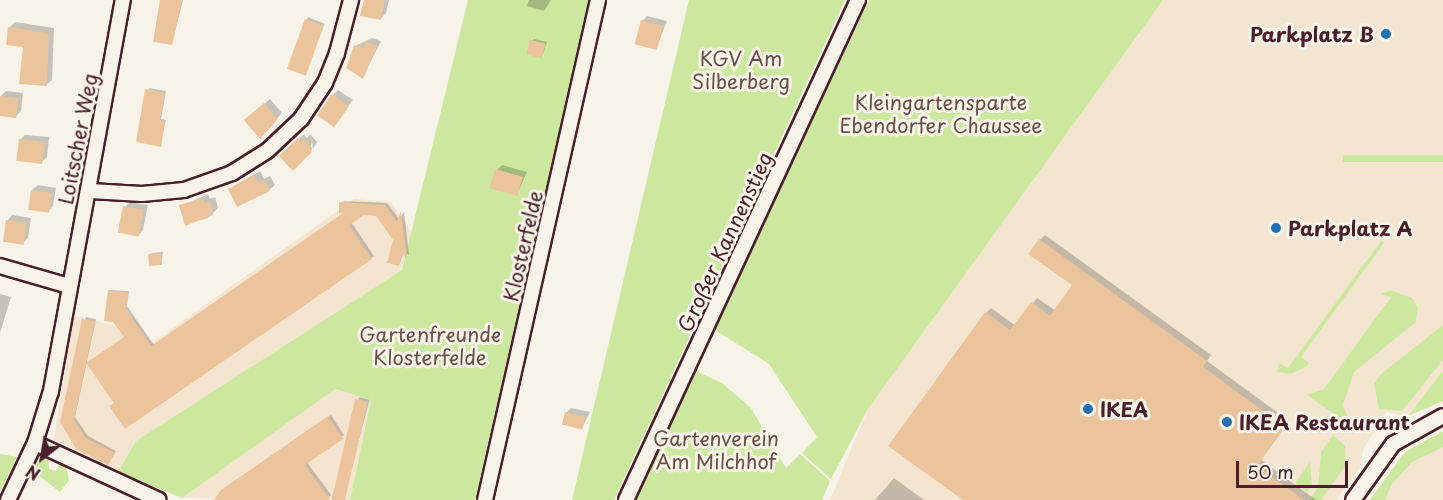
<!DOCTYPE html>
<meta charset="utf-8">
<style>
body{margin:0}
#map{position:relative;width:1443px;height:500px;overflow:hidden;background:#f7f3e8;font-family:"Playpen Sans",sans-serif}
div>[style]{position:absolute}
.built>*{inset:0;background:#f4e5d1}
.green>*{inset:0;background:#cce89f;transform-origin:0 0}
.shadow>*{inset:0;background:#0003;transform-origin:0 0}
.building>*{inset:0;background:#ecc49c;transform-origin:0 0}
.roads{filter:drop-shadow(2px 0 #4a1f2b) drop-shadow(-2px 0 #4a1f2b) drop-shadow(0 2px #4a1f2b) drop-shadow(0 -2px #4a1f2b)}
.minor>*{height:14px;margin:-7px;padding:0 7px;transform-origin:7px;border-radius:7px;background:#f7f3e8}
.dots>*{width:16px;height:16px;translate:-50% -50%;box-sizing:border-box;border:3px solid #f7f3e8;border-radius:50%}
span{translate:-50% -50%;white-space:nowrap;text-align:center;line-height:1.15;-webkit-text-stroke:6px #f7f3e8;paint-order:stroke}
.poi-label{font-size:20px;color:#4a1f2b;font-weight:700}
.right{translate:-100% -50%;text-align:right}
.left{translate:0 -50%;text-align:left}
.park-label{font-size:20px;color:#6a5148}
.street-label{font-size:20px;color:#4a1f2b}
.north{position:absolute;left:12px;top:428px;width:60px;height:60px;-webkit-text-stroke:4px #f7f3e8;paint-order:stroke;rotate:211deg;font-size:16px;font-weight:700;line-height:24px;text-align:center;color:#4a1f2b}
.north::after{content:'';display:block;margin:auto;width:21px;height:27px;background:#4a1f2b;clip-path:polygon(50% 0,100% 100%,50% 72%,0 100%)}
.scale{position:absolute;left:1236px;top:461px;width:112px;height:27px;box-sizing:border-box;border:3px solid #4a1f2b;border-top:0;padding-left:8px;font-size:18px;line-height:21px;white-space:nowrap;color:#4a1f2b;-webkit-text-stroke:4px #f7f3e8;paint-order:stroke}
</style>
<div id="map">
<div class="built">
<i style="clip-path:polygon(1163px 0,1443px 0,1443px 402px,1405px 416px,1386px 412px,1363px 450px,1360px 468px,1336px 500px,830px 500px,868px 409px)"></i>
<i style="clip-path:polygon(354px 199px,391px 202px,413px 234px,402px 270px,136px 441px,118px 472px,54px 439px,74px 315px,118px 327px,133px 317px,152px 343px)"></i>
<i style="clip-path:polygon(334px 389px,371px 400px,350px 500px,182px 498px)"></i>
<i style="clip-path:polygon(1443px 433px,1443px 500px,1370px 500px)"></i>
</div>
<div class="green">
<i style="clip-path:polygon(468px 0,589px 0,475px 500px,350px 500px,371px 400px,335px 389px,182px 498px,118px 472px,136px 441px,402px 270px)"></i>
<i style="clip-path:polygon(689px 0,845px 0,614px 500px,572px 500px)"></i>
<i style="clip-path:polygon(869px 0,1163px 0,868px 409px,831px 479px,802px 453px,817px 437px,769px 364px,715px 330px)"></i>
<i style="left:1443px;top:155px;width:7px;height:100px;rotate:90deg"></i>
<i style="clip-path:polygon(1381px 241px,1384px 243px,1301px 357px,1309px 363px,1306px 367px,1290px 374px,1277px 372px,1279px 363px,1288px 368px)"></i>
<i style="clip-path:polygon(1390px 290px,1412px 298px,1418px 307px,1416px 322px,1354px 372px,1343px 405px,1351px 426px,1307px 395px,1324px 389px,1391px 297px,1381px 294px)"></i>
<i style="clip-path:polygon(1443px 325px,1443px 360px,1402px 411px,1379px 409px,1374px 384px,1381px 374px)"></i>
<i style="clip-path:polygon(696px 371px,722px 383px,751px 408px,786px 468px,800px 454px,830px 481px,822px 500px,636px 500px)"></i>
<i style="clip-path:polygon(1443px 371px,1443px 401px,1408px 416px)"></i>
<i style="clip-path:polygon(1443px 431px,1443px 447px,1412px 462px,1392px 484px,1385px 500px,1370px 500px,1405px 452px)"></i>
<i style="clip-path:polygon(1333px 435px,1345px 446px,1346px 465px,1321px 500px,1309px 500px,1318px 488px,1321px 452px)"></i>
<i style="clip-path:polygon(0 454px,17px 457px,0 492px)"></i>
<i style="clip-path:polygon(43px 457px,48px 458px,49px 469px,57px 471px,59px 461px,66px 465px,69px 480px,60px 492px,31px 470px)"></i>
<i style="clip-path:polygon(1310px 462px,1312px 485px,1307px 492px,1295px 483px)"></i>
</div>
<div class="shadow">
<i style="clip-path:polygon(162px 0,183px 0,172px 44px)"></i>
<i style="clip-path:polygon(365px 0,389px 0,386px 13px,380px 19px)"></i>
<i style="clip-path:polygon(529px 0,551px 0,544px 11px,527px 6px)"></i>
<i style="clip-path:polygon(647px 16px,667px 21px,656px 49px,642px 21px)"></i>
<i style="left:308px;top:17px;width:18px;height:55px;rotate:22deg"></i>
<i style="clip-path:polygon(15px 22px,54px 28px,52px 80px,46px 85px,10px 27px)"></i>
<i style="clip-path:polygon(372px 38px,381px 41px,363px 77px,355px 46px)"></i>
<i style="clip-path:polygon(534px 39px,547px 42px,542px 57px,531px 41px)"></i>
<i style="clip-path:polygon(149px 88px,166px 91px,161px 119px,166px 120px,160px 145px)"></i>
<i style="clip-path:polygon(338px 90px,353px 100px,334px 125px,333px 95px)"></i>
<i style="clip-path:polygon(6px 91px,23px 93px,21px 111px,16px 116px,0 114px,1px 96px)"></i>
<i style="clip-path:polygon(270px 99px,282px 113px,260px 137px,252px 115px)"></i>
<i style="clip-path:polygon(304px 134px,307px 138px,310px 134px,317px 142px,313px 149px,312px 140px,310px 153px,281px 156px)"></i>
<i style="clip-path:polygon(25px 135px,49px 137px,47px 157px,41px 162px,20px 140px)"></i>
<i style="clip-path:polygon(502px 165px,527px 172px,517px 195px,497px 170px)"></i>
<i style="clip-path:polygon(260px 171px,264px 179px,270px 176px,275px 185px,269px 190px,229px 189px)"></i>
<i style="clip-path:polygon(38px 185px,56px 188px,53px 206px,48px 211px,32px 190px)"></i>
<i style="clip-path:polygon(208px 194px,210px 199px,215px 197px,218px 208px,208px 218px,186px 224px,181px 206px)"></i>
<i style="clip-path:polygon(343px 201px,387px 203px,400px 220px,404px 211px,409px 255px,404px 252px,399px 265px,395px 239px,376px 215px,363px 213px,351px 222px,374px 256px,371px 258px,126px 427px,115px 403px,125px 337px,109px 290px,129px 291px,127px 306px,154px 345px,346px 212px)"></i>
<i style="clip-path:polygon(130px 202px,148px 205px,143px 230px,138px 236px,125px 207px)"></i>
<i style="clip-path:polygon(12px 215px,31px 218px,28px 238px,23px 243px,7px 221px)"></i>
<i style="clip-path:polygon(1045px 235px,1211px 355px,1207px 361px,1289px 421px,1261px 460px,1316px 500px,966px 500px,986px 313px,991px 308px,1016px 326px,1037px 298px,1056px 311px,1074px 285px,1040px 240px)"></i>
<i style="clip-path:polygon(163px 252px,161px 264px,149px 255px,152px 253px)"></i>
<i style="clip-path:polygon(0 294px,11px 297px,0 333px)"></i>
<i style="clip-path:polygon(86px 317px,96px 319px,75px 417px,88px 436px,116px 451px,108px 463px,62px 422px)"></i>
<i style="left:359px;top:397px;width:11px;height:106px;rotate:15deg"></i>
<i style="clip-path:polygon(571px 408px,590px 412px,582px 428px,566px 413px)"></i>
<i style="clip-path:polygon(331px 415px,344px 435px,307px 462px,331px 495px,325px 500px,216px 500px,225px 488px)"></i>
<i style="clip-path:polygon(894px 478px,924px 500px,875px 500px)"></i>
</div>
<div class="building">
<i style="clip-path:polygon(160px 0,182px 0,172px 45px,153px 42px)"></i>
<i style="clip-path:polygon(364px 0,385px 0,381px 20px,360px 16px)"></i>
<i style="left:305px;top:19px;width:20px;height:53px;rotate:20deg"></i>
<i style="left:641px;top:20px;width:23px;height:25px;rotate:15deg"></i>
<i style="clip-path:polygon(8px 27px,49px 33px,47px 86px,19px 84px,23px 47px,6px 45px)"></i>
<i style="left:530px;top:40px;width:16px;height:15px;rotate:14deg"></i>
<i style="clip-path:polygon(366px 42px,377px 46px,363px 79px,346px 68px,354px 45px,363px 48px)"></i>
<i style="clip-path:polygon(145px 89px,165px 93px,160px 121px,165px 122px,161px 147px,136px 142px)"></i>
<i style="left:332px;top:94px;width:21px;height:26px;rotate:35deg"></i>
<i style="clip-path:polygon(0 96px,19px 98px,16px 118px,0 116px)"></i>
<i style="clip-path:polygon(264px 103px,278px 119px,260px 139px,244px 120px)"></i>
<i style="clip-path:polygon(298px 138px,301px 142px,304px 138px,312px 148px,311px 153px,293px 171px,279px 156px)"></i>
<i style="left:19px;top:139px;width:26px;height:22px;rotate:7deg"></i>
<i style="left:495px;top:169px;width:29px;height:20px;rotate:16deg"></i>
<i style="clip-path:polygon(254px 175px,259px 183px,264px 180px,270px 191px,237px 207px,228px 189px)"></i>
<i style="left:31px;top:190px;width:21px;height:20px;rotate:8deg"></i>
<i style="clip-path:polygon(203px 198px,205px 203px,210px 201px,213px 215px,185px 226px,179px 205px)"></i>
<i style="clip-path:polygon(339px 202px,385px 205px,397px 222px,401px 211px,407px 259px,402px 253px,399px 266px,387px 263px,393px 240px,376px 216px,364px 215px,349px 225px,372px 259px,125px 429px,109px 406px,114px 403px,86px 363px,124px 337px,113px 322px,104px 321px,108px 290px,128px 293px,126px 309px,151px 346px,343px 213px,339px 213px)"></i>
<i style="left:123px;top:206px;width:21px;height:27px;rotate:11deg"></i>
<i style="left:6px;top:220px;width:21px;height:22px;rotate:8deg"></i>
<i style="clip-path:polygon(1039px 239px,1207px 361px,1203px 367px,1285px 427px,1257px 466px,1304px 500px,963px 500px,888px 446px,985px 312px,1010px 330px,1031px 302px,1050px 316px,1072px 285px,1028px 254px)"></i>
<i style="left:161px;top:253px;width:12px;height:13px;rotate:85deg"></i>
<i style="clip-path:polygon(82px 319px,95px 321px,74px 420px,86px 438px,115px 453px,108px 465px,76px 449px,60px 422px)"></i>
<i style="left:355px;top:399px;width:13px;height:104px;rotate:13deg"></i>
<i style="left:565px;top:412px;width:21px;height:13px;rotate:14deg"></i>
<i style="clip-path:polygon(328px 416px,343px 439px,305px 465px,330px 500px,214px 500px,221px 490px)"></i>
</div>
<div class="roads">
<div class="minor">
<i style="left:90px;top:191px;width:52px;rotate:3.3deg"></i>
<i style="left:142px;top:194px;width:42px;rotate:-5.4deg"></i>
<i style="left:184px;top:190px;width:51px;rotate:-19.5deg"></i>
<i style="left:232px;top:173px;width:41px;rotate:-32.2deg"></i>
<i style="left:267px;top:151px;width:47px;rotate:-43.3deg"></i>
<i style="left:301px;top:119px;width:43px;rotate:-56.3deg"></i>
<i style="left:325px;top:83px;width:32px;rotate:-68deg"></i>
<i style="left:337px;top:53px;width:55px;rotate:-75.2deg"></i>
<i style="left:0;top:266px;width:72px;rotate:16.2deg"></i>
<i style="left:35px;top:443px;width:136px;rotate:24.7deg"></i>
<i style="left:8px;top:500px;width:63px;rotate:-64.7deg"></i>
<i style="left:35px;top:443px;width:54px;rotate:-72.9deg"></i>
<i style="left:51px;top:391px;width:398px;rotate:-79.6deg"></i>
<i style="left:485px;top:500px;width:513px;rotate:-77.27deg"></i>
<i style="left:626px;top:500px;width:551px;rotate:-65.11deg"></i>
<i style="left:1353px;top:500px;width:69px;rotate:-54.5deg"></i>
<i style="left:1393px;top:444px;width:57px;rotate:-29.2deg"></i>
</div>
</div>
<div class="dots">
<i style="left:1386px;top:34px;background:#1f6fb2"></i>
<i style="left:1276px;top:228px;background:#1f6fb2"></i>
<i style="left:1088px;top:409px;background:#1f6fb2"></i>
<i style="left:1227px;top:422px;background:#1f6fb2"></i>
</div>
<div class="poi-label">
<span class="right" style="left:1374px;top:34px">Parkplatz B</span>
<span class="left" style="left:1288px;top:228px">Parkplatz A</span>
<span class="left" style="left:1100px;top:409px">IKEA</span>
<span class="left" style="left:1239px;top:422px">IKEA Restaurant</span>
</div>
<div class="park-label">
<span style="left:741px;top:70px">KGV Am<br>Silberberg</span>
<span style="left:941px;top:114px">Kleingartensparte<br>Ebendorfer Chaussee</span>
<span style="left:430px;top:346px">Gartenfreunde<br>Klosterfelde</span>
<span style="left:716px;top:450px">Gartenverein<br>Am Milchhof</span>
</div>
<div class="street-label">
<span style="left:78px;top:139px;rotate:-79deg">Loitscher Weg</span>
<span style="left:725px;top:242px;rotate:-65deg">Großer Kannenstieg</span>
<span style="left:523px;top:246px;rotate:-77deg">Klosterfelde</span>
</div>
<div class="north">N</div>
<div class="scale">50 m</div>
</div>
